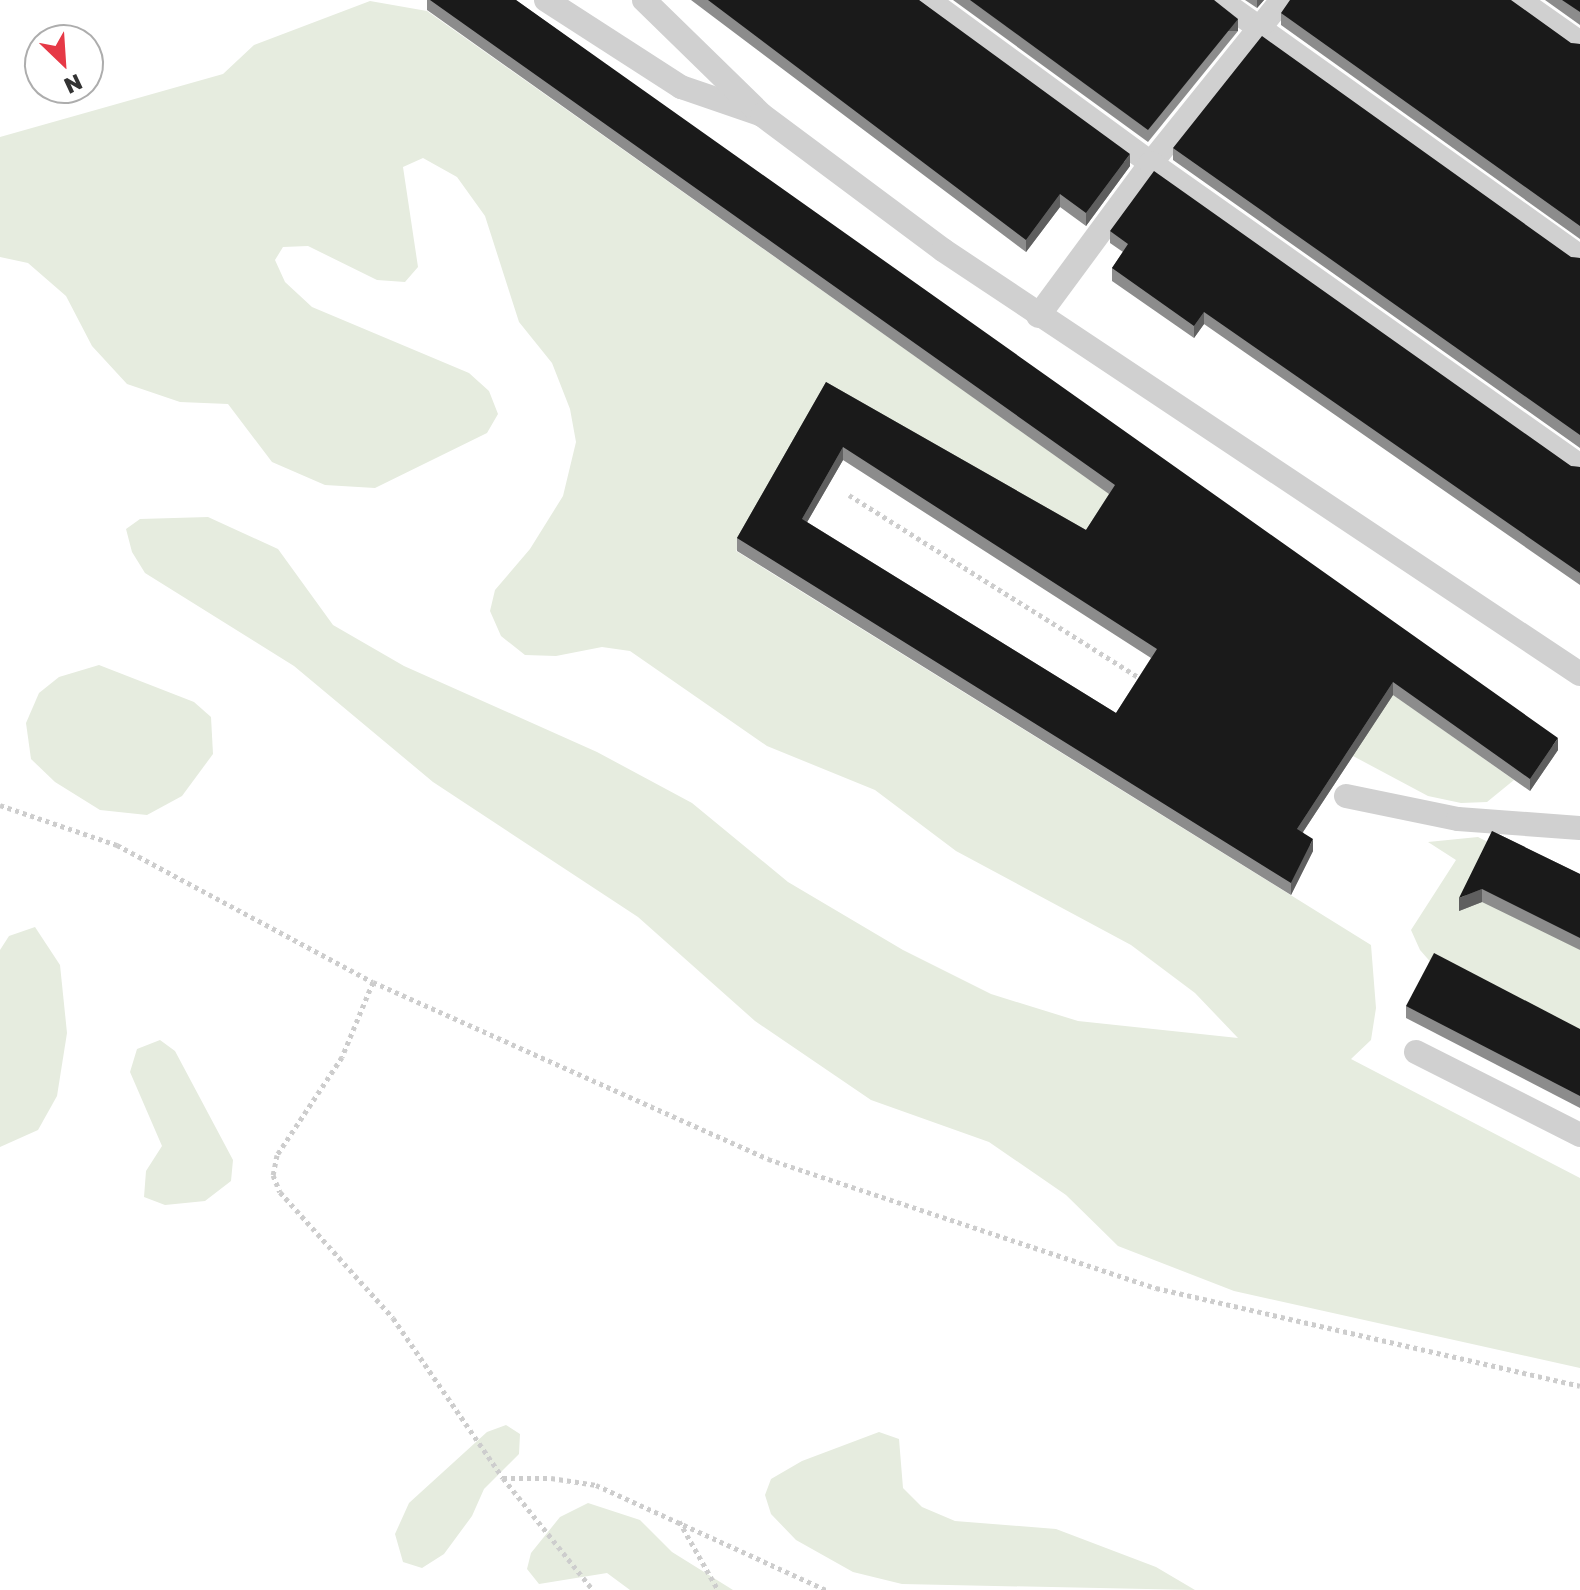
<!DOCTYPE html>
<style>
body{margin:0}
#map{position:relative;width:1580px;height:1590px;overflow:hidden;background:#fff;font-family:"Golos Text",sans-serif}
div>[style]{position:absolute}
.green>*{inset:0;background:#e6ecdf}
.path>*{height:5px;margin-top:-2.5px;transform-origin:0;background:repeating-linear-gradient(90deg,#cdcdcd 0 4px,transparent 0 8px)}
.service>*{height:24px;margin:-12px;padding:0 12px;transform-origin:12px;border-radius:12px;background:#d0d0d0}
.wall>*{inset:0;background:#8c8c8c}
.shaded-wall>*{inset:0;background:#5f5f5f;transform-origin:0 0}
.building>*{inset:0;background:#1a1a1a}
span{translate:-50% -50%;white-space:nowrap;text-align:center;line-height:1.15;-webkit-text-stroke:8px #fff;paint-order:stroke}
.north{position:absolute;left:24px;top:24px;width:80px;height:80px;box-sizing:border-box;background:#fff;border:2px solid #adadad;border-radius:50%;rotate:155deg;font-size:22px;font-weight:700;line-height:32px;text-align:center;color:#333}
.north::after{content:'';display:block;margin:auto;width:28px;height:36px;background:#e63946;clip-path:polygon(50% 0,100% 100%,50% 72%,0 100%)}
</style>
<div id="map">
<div class="green">
<i style="clip-path:polygon(370px 1px,427px 11px,1514px 780px,1487px 802px,1461px 803px,1428px 796px,1353px 756px,826px 394px,736px 551px,1371px 945px,1376px 1008px,1371px 1040px,1351px 1059px,1580px 1178px,1580px 1368px,1234px 1291px,1118px 1246px,1066px 1195px,989px 1142px,871px 1100px,755px 1021px,638px 917px,433px 782px,294px 666px,145px 573px,132px 552px,126px 529px,140px 519px,208px 517px,278px 549px,333px 625px,404px 666px,597px 752px,692px 803px,788px 882px,903px 950px,991px 994px,1078px 1021px,1238px 1038px,1195px 993px,1131px 945px,956px 851px,875px 790px,767px 746px,630px 651px,602px 647px,556px 656px,525px 655px,501px 636px,490px 611px,495px 590px,530px 549px,563px 496px,576px 442px,570px 409px,552px 363px,519px 322px,485px 216px,457px 177px,423px 158px,403px 167px,418px 267px,405px 282px,377px 280px,308px 246px,283px 247px,275px 260px,285px 282px,312px 307px,469px 373px,489px 391px,498px 414px,487px 433px,375px 488px,325px 485px,272px 462px,228px 404px,180px 402px,127px 384px,92px 346px,66px 296px,28px 263px,0 257px,0 137px,223px 74px,254px 45px)"></i>
<i style="clip-path:polygon(99px 665px,194px 702px,211px 717px,213px 754px,182px 796px,147px 815px,100px 810px,55px 782px,31px 759px,26px 723px,39px 693px,59px 677px)"></i>
<i style="clip-path:polygon(1478px 837px,1492px 844px,1580px 950px,1580px 1041px,1434px 966px,1420px 950px,1411px 930px,1456px 860px,1428px 842px)"></i>
<i style="clip-path:polygon(35px 927px,60px 965px,67px 1033px,57px 1096px,38px 1130px,0 1147px,0 950px,9px 936px)"></i>
<i style="clip-path:polygon(160px 1040px,175px 1051px,233px 1160px,231px 1181px,205px 1201px,165px 1205px,144px 1197px,146px 1171px,162px 1146px,130px 1072px,137px 1049px)"></i>
<i style="clip-path:polygon(506px 1425px,520px 1434px,519px 1454px,484px 1489px,472px 1516px,444px 1554px,422px 1568px,403px 1562px,395px 1534px,409px 1503px,487px 1432px)"></i>
<i style="clip-path:polygon(879px 1432px,899px 1439px,903px 1488px,922px 1507px,955px 1521px,1056px 1529px,1156px 1567px,1195px 1590px,902px 1584px,853px 1572px,796px 1540px,771px 1514px,765px 1495px,771px 1479px,802px 1461px)"></i>
<i style="clip-path:polygon(588px 1503px,640px 1520px,672px 1552px,733px 1590px,630px 1590px,607px 1573px,539px 1584px,527px 1569px,531px 1553px,560px 1517px)"></i>
</div>
<div class="path">
<i style="left:849px;top:495px;width:349px;rotate:32.2deg"></i>
<i style="left:0;top:805px;width:124px;rotate:18.9deg"></i>
<i style="left:117px;top:845px;width:290px;rotate:28.2deg"></i>
<i style="left:373px;top:982px;width:433px;rotate:24.1deg"></i>
<i style="left:768px;top:1159px;width:409px;rotate:18.4deg"></i>
<i style="left:1156px;top:1288px;width:435px;rotate:13deg"></i>
<i style="left:373px;top:982px;width:81px;rotate:112.5deg"></i>
<i style="left:342px;top:1057px;width:118px;rotate:123.6deg"></i>
<i style="left:277px;top:1155px;width:20px;rotate:101deg"></i>
<i style="left:273px;top:1175px;width:18px;rotate:68deg"></i>
<i style="left:280px;top:1192px;width:169px;rotate:48.1deg"></i>
<i style="left:393px;top:1318px;width:194px;rotate:55.5deg"></i>
<i style="left:503px;top:1478px;width:144px;rotate:51.2deg"></i>
<i style="left:503px;top:1478px;width:48px"></i>
<i style="left:551px;top:1478px;width:46px;rotate:8.8deg"></i>
<i style="left:596px;top:1485px;width:253px;rotate:24.5deg"></i>
<i style="left:679px;top:1521px;width:79px;rotate:60.5deg"></i>
</div>
<div class="service">
<i style="left:546px;top:0;width:161px;rotate:32.8deg"></i>
<i style="left:681px;top:87px;width:83px;rotate:18.9deg"></i>
<i style="left:644px;top:0;width:165px;rotate:44.3deg"></i>
<i style="left:762px;top:115px;width:226px;rotate:36.7deg"></i>
<i style="left:943px;top:250px;width:765px;rotate:33.65deg"></i>
<i style="left:928px;top:0;width:276px;rotate:36.2deg"></i>
<i style="left:1151px;top:163px;width:190px;rotate:126.4deg"></i>
<i style="left:1220px;top:0;width:442px;rotate:35.5deg"></i>
<i style="left:1282px;top:0;width:209px;rotate:128.8deg"></i>
<i style="left:1151px;top:163px;width:525px;rotate:35.23deg"></i>
<i style="left:1519px;top:0;width:75px;rotate:35.2deg"></i>
<i style="left:1346px;top:796px;width:114px;rotate:11.6deg"></i>
<i style="left:1458px;top:819px;width:122px;rotate:4.2deg"></i>
<i style="left:1416px;top:1052px;width:184px;rotate:26.8deg"></i>
</div>
<div class="wall">
<i style="clip-path:polygon(evenodd,427px 0,516px 0,1558px 750px,1530px 791px,1393px 695px,1303px 832px,1313px 851px,1291px 895px,737px 551px,737px 538px,826px 382px,1086px 530px,1109px 494px,427px 10px,427px 0,843px 460px,1151px 658px,1116px 713px,807px 522px,843px 460px)"></i>
<i style="clip-path:polygon(691px 0,919px 0,1130px 166px,1086px 226px,1060px 207px,1026px 252px)"></i>
<i style="clip-path:polygon(953px 0,1214px 0,1238px 31px,1148px 142px)"></i>
<i style="clip-path:polygon(1245px 0,1264px 0,1257px 8px)"></i>
<i style="clip-path:polygon(1545px 0,1580px 0,1580px 25px)"></i>
<i style="clip-path:polygon(1281px 13px,1580px 44px,1580px 239px,1281px 25px)"></i>
<i style="clip-path:polygon(1173px 148px,1571px 257px,1580px 258px,1580px 448px,1173px 160px)"></i>
<i style="clip-path:polygon(1110px 231px,1571px 466px,1580px 467px,1580px 585px,1204px 324px,1194px 338px,1112px 281px,1112px 268px,1123px 252px,1110px 243px)"></i>
<i style="clip-path:polygon(1492px 831px,1580px 874px,1580px 950px,1482px 902px,1459px 911px)"></i>
<i style="clip-path:polygon(1406px 1006px,1580px 1029px,1580px 1108px,1406px 1018px)"></i>
</div>
<div class="shaded-wall">
<i style="clip-path:polygon(1257px 0,1264px 0,1257px 8px)"></i>
<i style="left:1238px;top:19px;width:12px;height:143px;rotate:90deg"></i>
<i style="clip-path:polygon(1130px 154px,1130px 166px,1086px 226px,1086px 213px)"></i>
<i style="clip-path:polygon(1060px 194px,1060px 207px,1026px 252px,1026px 240px)"></i>
<i style="clip-path:polygon(1204px 312px,1204px 324px,1194px 338px,1194px 326px)"></i>
<i style="clip-path:polygon(843px 447px,843px 460px,802px 531px,802px 519px)"></i>
<i style="clip-path:polygon(1393px 682px,1393px 695px,1297px 841px,1297px 829px)"></i>
<i style="clip-path:polygon(1558px 738px,1558px 750px,1530px 791px,1530px 779px)"></i>
<i style="clip-path:polygon(1313px 839px,1313px 851px,1291px 895px,1291px 883px)"></i>
<i style="clip-path:polygon(1482px 889px,1482px 902px,1459px 911px,1459px 898px)"></i>
</div>
<div class="building">
<i style="clip-path:polygon(evenodd,430px 0,516px 0,1558px 738px,1530px 779px,1393px 682px,1297px 829px,1313px 839px,1291px 883px,737px 538px,826px 382px,1086px 530px,1115px 485px,430px 0,843px 447px,1157px 649px,1116px 713px,802px 519px,843px 447px)"></i>
<i style="clip-path:polygon(708px 0,919px 0,1130px 154px,1086px 213px,1060px 194px,1026px 240px)"></i>
<i style="clip-path:polygon(970px 0,1214px 0,1238px 19px,1148px 130px)"></i>
<i style="clip-path:polygon(1290px 0,1511px 0,1571px 43px,1580px 44px,1580px 226px,1281px 13px)"></i>
<i style="clip-path:polygon(1562px 0,1580px 0,1580px 12px)"></i>
<i style="clip-path:polygon(1262px 36px,1571px 257px,1580px 258px,1580px 435px,1173px 148px)"></i>
<i style="clip-path:polygon(1154px 171px,1571px 466px,1580px 467px,1580px 573px,1204px 312px,1194px 326px,1112px 268px,1128px 244px,1110px 231px)"></i>
<i style="clip-path:polygon(1492px 831px,1580px 874px,1580px 938px,1482px 889px,1459px 898px)"></i>
<i style="clip-path:polygon(1434px 953px,1580px 1029px,1580px 1096px,1406px 1006px)"></i>
</div>
<div class="north">N</div>
</div>
